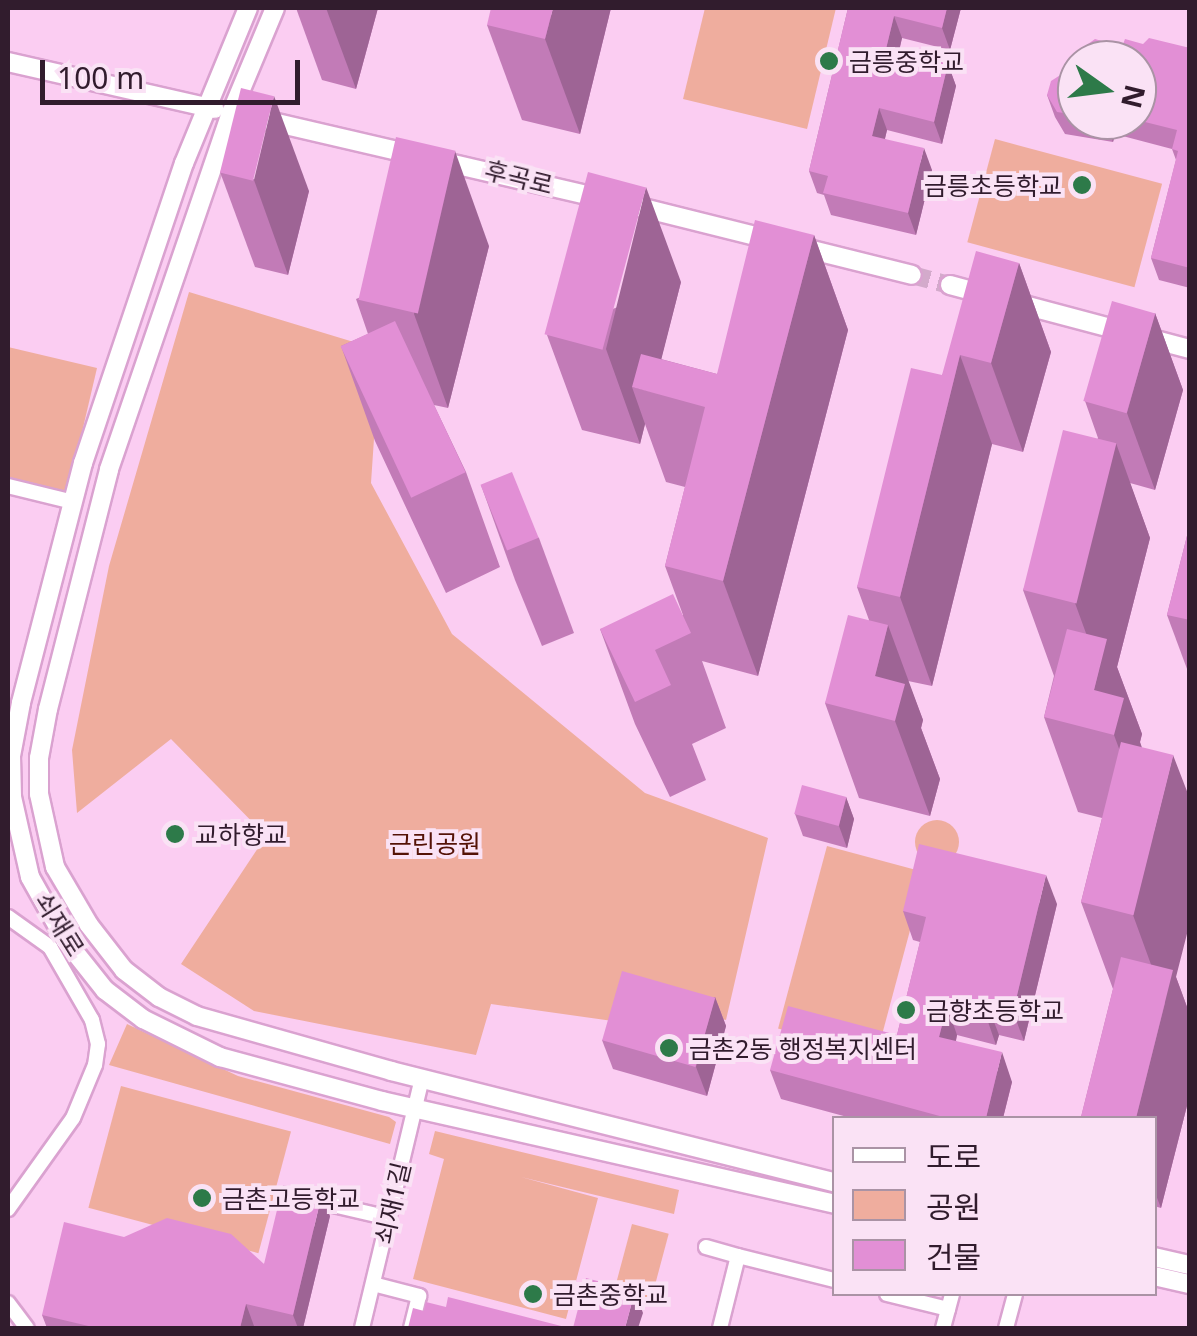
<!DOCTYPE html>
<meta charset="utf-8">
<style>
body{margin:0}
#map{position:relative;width:1197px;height:1336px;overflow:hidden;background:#fbcdf2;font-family:"Noto Sans","Noto Sans KR",sans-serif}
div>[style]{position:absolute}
.green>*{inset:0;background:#efad9e;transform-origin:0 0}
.round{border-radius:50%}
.tertiary-tunnel>*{height:18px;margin-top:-9px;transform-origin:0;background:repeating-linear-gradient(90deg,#d3aacb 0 18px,transparent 0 27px)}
.roads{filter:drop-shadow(2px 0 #daa2d0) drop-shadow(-2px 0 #daa2d0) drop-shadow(0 2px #daa2d0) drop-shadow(0 -2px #daa2d0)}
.minor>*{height:14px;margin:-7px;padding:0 7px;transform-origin:7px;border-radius:7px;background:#fff}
.tertiary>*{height:18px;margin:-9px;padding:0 9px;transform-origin:9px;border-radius:9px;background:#fff}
.wall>*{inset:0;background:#c27bb7}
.shaded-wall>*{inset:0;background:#9e6495}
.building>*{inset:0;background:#e28fd5;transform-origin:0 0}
.dots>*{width:28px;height:28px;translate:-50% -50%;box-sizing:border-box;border:5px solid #fae2f5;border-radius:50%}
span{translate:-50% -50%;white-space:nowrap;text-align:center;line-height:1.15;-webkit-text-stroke:8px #fae2f5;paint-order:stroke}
.poi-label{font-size:25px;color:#311c2d}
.left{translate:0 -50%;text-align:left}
.right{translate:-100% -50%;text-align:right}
.street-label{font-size:25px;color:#311c2d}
.park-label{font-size:25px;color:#541206}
.frame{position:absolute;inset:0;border:10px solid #311c2d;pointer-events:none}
.legend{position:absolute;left:832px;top:1116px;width:325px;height:180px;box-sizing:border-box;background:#fae2f5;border:2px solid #aa93a5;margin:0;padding:12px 18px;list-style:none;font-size:30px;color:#311c2d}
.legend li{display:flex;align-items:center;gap:20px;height:50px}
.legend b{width:50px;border:2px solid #aa93a5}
.north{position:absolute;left:1057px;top:40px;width:100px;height:100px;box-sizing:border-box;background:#fae2f5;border:2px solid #aa93a5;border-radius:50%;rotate:104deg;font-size:28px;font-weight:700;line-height:40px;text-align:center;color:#311c2d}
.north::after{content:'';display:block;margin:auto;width:35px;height:45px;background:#2d7a49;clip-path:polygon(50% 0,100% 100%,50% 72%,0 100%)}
.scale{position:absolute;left:40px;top:60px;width:260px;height:45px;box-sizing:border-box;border:5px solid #311c2d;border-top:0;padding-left:12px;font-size:30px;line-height:35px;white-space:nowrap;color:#311c2d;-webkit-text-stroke:8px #fae2f5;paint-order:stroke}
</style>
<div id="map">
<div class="green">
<i style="clip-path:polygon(705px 8px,836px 8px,807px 129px,683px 99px)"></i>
<i style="left:995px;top:139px;width:173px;height:107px;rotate:15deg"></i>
<i style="clip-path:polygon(189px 292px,380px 350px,371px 483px,452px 634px,645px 793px,768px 838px,726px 1020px,630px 997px,620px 1022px,491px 1004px,476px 1055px,254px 1011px,181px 964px,266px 836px,171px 739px,77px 813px,72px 750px,109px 566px)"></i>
<i style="clip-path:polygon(8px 347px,97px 368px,68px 492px,8px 477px)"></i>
<i class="round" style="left:915px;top:820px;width:44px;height:44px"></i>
<i style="left:827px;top:846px;width:102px;height:189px;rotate:15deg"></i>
<i style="clip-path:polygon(127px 1024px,238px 1076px,389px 1117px,396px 1122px,390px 1144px,109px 1065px)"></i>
<i style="left:121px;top:1086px;width:176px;height:126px;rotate:15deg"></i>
<i style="clip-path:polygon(435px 1131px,679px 1190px,674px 1214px,521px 1177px,598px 1198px,566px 1319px,413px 1279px,444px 1159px,429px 1154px)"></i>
<i style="left:632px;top:1224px;width:38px;height:68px;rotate:15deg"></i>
</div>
<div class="tertiary-tunnel">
<i style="left:912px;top:275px;width:39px;rotate:15deg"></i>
</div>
<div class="roads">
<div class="minor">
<i style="left:8px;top:486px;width:67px;rotate:13.8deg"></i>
<i style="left:8px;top:917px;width:52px;rotate:35.5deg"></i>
<i style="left:50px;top:947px;width:84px;rotate:60.1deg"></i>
<i style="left:92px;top:1020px;width:25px;rotate:76deg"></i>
<i style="left:98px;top:1044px;width:21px;rotate:98deg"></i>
<i style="left:95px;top:1065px;width:57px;rotate:112.5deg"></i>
<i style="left:73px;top:1118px;width:112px;rotate:125.5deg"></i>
<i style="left:307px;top:1199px;width:84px;rotate:13deg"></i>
<i style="left:706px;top:1247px;width:33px;rotate:16deg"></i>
<i style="left:373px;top:1284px;width:48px;rotate:14.6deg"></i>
<i style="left:419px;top:1296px;width:33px;rotate:104deg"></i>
<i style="left:887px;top:1294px;width:63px;rotate:13.8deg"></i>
<i style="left:8px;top:1303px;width:31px;rotate:53deg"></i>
<i style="left:362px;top:1328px;width:257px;rotate:-76.5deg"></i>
<i style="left:720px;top:1328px;width:74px;rotate:-76deg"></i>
<i style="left:738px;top:1256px;width:99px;rotate:14deg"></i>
<i style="left:943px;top:1328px;width:35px;rotate:-75deg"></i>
<i style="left:1006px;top:1328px;width:35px;rotate:-75deg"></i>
</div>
<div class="tertiary">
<i style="left:248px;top:8px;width:168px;rotate:112.4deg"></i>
<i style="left:184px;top:163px;width:317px;rotate:108.6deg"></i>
<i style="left:83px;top:463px;width:248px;rotate:104.5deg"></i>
<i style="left:21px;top:703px;width:54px;rotate:100.7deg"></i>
<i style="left:11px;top:756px;width:41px;rotate:88.6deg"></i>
<i style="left:12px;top:797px;width:82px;rotate:77.3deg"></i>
<i style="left:30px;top:877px;width:73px;rotate:60.6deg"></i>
<i style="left:66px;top:941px;width:63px;rotate:51.5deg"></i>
<i style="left:105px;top:990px;width:48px;rotate:37.3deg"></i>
<i style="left:143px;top:1019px;width:86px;rotate:26.3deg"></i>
<i style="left:220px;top:1057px;width:168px;rotate:15.2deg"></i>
<i style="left:382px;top:1101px;width:464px;rotate:12.8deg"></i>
<i style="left:275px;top:8px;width:114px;rotate:112.7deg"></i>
<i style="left:231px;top:113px;width:377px;rotate:108.9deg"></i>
<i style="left:109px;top:470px;width:247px;rotate:104.3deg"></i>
<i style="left:48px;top:709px;width:50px;rotate:100.4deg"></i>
<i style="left:39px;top:758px;width:36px;rotate:90deg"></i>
<i style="left:39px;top:794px;width:75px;rotate:77.6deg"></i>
<i style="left:55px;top:867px;width:67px;rotate:59.6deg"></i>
<i style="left:89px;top:925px;width:57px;rotate:52.1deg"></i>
<i style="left:124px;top:970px;width:44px;rotate:37.6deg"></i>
<i style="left:159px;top:997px;width:42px;rotate:26.6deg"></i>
<i style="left:197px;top:1016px;width:202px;rotate:15.8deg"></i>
<i style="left:391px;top:1071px;width:457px;rotate:14.1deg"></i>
<i style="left:8px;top:62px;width:212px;rotate:12.8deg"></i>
<i style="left:260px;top:119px;width:354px;rotate:13.1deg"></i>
<i style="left:635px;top:206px;width:144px;rotate:14deg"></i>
<i style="left:800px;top:247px;width:115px;rotate:14deg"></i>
<i style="left:950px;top:285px;width:39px;rotate:15deg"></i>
<i style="left:1013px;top:302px;width:183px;rotate:14.9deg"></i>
<i style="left:1154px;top:1257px;width:37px;rotate:13deg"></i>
<i style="left:1154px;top:1276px;width:37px;rotate:13deg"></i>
</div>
</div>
<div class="wall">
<i style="clip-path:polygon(296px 8px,378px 8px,356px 89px,322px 80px)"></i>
<i style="clip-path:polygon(611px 8px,580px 134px,522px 120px,487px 25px)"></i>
<i style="clip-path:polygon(848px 8px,961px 8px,950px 50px,902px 38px,899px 52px,948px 64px,956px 86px,942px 144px,887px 130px,885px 139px,932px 170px,916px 235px,831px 215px,824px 195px,817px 193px,809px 171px)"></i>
<i style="clip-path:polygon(1143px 44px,1190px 48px,1190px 288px,1159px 280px,1151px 258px,1176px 160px,1172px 149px,1115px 134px,1113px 142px,1065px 134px,1055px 117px,1047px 95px,1076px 65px,1077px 61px,1077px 120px,1137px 120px,1122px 47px)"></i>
<i style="clip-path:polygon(220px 172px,309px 191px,288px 275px,255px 267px)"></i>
<i style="clip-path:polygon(814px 235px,848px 330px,758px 676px,702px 661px,726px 728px,692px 744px,706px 780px,670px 797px,635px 724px,600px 629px,683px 615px,665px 566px,685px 487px,666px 482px,645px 424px,640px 444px,582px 430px,547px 335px,681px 282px,661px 359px,717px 374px)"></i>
<i style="clip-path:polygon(489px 246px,448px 408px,434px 405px,466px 472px,500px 567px,446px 593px,375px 441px,341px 346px,368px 334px,356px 299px)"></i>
<i style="clip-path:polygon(1019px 263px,1051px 352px,1023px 452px,992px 444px,932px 686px,908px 681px,923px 720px,921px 728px,940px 779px,930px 816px,859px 798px,825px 703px,869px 620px,857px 587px,942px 375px)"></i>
<i style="clip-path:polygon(1155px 313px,1183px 390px,1155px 490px,1130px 483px,1150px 538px,1117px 667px,1142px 734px,1140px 742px,1176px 977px,1190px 1015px,1190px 1094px,1161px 1208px,1154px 1206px,1154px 1118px,1081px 1118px,1081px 1117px,1113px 989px,1081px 902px,1102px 818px,1078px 812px,1044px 717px,1054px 676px,1023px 590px,1098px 438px,1085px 401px)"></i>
<i style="clip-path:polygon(481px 485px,539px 538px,574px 633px,542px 646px,515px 580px)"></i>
<i style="clip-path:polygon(1190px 524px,1190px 677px,1167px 615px)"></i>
<i style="clip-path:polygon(846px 797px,854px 819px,847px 848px,803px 836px,795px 814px)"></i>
<i style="clip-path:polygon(1057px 904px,1024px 1041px,999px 1035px,996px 1045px,957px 1035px,956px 1041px,1012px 1082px,1003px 1118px,851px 1118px,781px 1099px,770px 1070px,897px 1035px,920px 942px,913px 940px,903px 911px)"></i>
<i style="clip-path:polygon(715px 997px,726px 1026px,707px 1096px,613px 1069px,602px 1040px)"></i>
<i style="clip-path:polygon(330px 1216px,303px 1328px,266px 1328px,254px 1326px,253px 1328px,47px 1328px,42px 1315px,124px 1237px,264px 1264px)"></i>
</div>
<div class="shaded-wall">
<i style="clip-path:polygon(326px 8px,378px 8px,356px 89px)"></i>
<i style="clip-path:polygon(553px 8px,611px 8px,580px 134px,545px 39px)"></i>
<i style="clip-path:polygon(947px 8px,961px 8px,950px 50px,942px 28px)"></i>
<i style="clip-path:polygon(894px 16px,902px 38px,894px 71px,886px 49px)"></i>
<i style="clip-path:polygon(948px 64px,956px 86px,942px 144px,934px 122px)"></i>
<i style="clip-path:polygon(274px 96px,309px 191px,288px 275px,254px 180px)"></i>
<i style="clip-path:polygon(879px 108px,887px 130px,880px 158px,872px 136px)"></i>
<i style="clip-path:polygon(1105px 120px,1110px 120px,1115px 134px,1113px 142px)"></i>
<i style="clip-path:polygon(924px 148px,932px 170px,916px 235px,908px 213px)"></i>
<i style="clip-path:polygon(455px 151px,489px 246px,448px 408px,414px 314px)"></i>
<i style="clip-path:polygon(646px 187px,681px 282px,653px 392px,632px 387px,645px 424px,640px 444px,606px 349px)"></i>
<i style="clip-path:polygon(814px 235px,848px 330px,758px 676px,723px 581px)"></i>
<i style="clip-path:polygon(1019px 263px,1051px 352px,1023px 452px,991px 363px)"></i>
<i style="clip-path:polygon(1155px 313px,1183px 390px,1155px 490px,1127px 413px)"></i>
<i style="clip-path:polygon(960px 355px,992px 444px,932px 686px,900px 597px)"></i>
<i style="clip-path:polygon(1116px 443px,1150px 538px,1117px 667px,1142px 734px,1140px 742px,1158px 793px,1149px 830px,1114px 735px,1094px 690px,1099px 669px,1075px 603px)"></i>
<i style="clip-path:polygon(888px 625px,923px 720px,921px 728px,940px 779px,930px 816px,895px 721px,875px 676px)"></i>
<i style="clip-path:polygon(1173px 755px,1190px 799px,1190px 922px,1176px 977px,1190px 1015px,1190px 1094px,1161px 1208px,1154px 1190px,1154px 1118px,1136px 1118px,1165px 1003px,1133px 915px)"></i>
<i style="clip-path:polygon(846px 797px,854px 819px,847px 848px,839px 826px)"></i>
<i style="clip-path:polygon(1046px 875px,1057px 904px,1024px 1041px,1013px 1012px)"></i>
<i style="clip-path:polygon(715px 997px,726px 1026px,707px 1096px,696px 1067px)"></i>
<i style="clip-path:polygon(947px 1006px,957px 1035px,950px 1066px,939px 1037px)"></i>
<i style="clip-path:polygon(988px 1006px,999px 1035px,996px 1045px,986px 1016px)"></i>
<i style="clip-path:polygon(1002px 1052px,1012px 1082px,1003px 1118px,986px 1118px)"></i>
<i style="clip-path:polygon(322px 1194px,330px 1216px,303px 1328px,298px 1328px,293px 1315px)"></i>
<i style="clip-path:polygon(635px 1291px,643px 1313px,638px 1328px,625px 1328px)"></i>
<i style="clip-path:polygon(246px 1304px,254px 1326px,253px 1328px,240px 1328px)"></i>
</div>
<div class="building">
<i style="clip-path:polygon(491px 8px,553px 8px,545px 39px,487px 25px)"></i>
<i style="clip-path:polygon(848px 8px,947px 8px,942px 28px,894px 16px,886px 49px,948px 64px,934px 122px,879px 108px,872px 136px,924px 148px,908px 213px,823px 193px,828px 176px,809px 171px)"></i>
<i style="clip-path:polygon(1149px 38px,1190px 48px,1190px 268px,1151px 258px,1178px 151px,1172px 149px,1177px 130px,1137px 120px,1137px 60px,1077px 60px,1081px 49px,1095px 39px,1122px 47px,1125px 39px,1143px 44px)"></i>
<i style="clip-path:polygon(1077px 61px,1077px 115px,1057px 112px,1047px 95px,1051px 81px,1076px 65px)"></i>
<i style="left:241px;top:88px;width:34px;height:87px;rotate:14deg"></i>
<i style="left:396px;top:137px;width:61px;height:167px;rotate:13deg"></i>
<i style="left:588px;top:172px;width:60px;height:168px;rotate:15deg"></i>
<i style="clip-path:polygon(755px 220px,814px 235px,723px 581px,665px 566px,705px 407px,632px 387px,641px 354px,717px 374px)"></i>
<i style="clip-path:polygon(976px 251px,1019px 263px,991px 363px,960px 355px,900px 597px,857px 587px,911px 368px,942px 375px)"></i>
<i style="left:1112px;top:301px;width:45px;height:104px;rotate:16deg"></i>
<i style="left:395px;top:321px;width:167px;height:60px;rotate:65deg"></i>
<i style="left:1063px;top:430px;width:55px;height:165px;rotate:14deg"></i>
<i style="left:512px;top:472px;width:71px;height:34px;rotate:68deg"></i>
<i style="clip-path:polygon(1190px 524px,1190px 620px,1167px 615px)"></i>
<i style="clip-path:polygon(673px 594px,691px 633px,655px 650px,671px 685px,635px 702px,600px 629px)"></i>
<i style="clip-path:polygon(848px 615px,888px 625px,875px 676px,905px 684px,895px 721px,825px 703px)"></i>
<i style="clip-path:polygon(1067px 629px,1107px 639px,1094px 690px,1124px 698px,1114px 735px,1044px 717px)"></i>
<i style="left:1121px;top:742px;width:54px;height:165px;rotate:14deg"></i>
<i style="left:802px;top:785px;width:46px;height:30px;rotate:15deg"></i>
<i style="clip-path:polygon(919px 844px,1046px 875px,1013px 1012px,988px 1006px,986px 1016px,947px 1006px,939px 1037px,1002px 1052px,986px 1118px,947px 1118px,770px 1070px,788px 1006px,897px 1035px,926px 917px,903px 911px)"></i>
<i style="clip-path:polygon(1121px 957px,1173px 970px,1136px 1118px,1086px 1118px,1081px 1117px)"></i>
<i style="left:622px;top:971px;width:97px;height:72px;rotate:16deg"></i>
<i style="clip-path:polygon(283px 1185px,322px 1194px,293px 1315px,246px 1304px,240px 1328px,97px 1328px,42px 1315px,64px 1222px,124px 1237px,167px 1218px,231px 1234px,264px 1264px)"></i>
<i style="clip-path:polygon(586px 1278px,635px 1291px,625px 1328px,573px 1328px)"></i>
<i style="clip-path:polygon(448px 1297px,569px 1328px,408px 1328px,413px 1308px,424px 1311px,426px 1302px,446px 1307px)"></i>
</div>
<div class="dots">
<i style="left:829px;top:61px;background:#2d7a49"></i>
<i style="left:1082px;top:185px;background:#2d7a49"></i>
<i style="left:175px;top:834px;background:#2d7a49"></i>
<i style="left:906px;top:1010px;background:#2d7a49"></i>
<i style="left:669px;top:1048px;background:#2d7a49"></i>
<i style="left:202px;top:1198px;background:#2d7a49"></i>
<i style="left:533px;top:1294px;background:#2d7a49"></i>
</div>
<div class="poi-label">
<span class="left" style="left:849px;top:61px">금릉중학교</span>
<span class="right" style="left:1062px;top:185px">금릉초등학교</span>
<span class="left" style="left:195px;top:834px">교하향교</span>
<span class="left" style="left:926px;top:1010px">금향초등학교</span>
<span class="left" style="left:689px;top:1048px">금촌2동 행정복지센터</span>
<span class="left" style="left:222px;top:1198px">금촌고등학교</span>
<span class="left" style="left:553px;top:1294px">금촌중학교</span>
</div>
<div class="street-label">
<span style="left:519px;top:177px;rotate:14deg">후곡로</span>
<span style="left:60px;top:924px;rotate:58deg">쇠재로</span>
<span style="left:392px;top:1203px;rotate:-77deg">쇠재1길</span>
</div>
<div class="park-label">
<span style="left:435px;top:843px">근린공원</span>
</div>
<div class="frame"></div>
<ul class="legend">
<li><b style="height:12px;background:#fff"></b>도로</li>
<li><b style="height:28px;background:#efad9e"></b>공원</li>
<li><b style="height:28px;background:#e28fd5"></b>건물</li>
</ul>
<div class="north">N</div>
<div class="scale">100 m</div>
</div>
